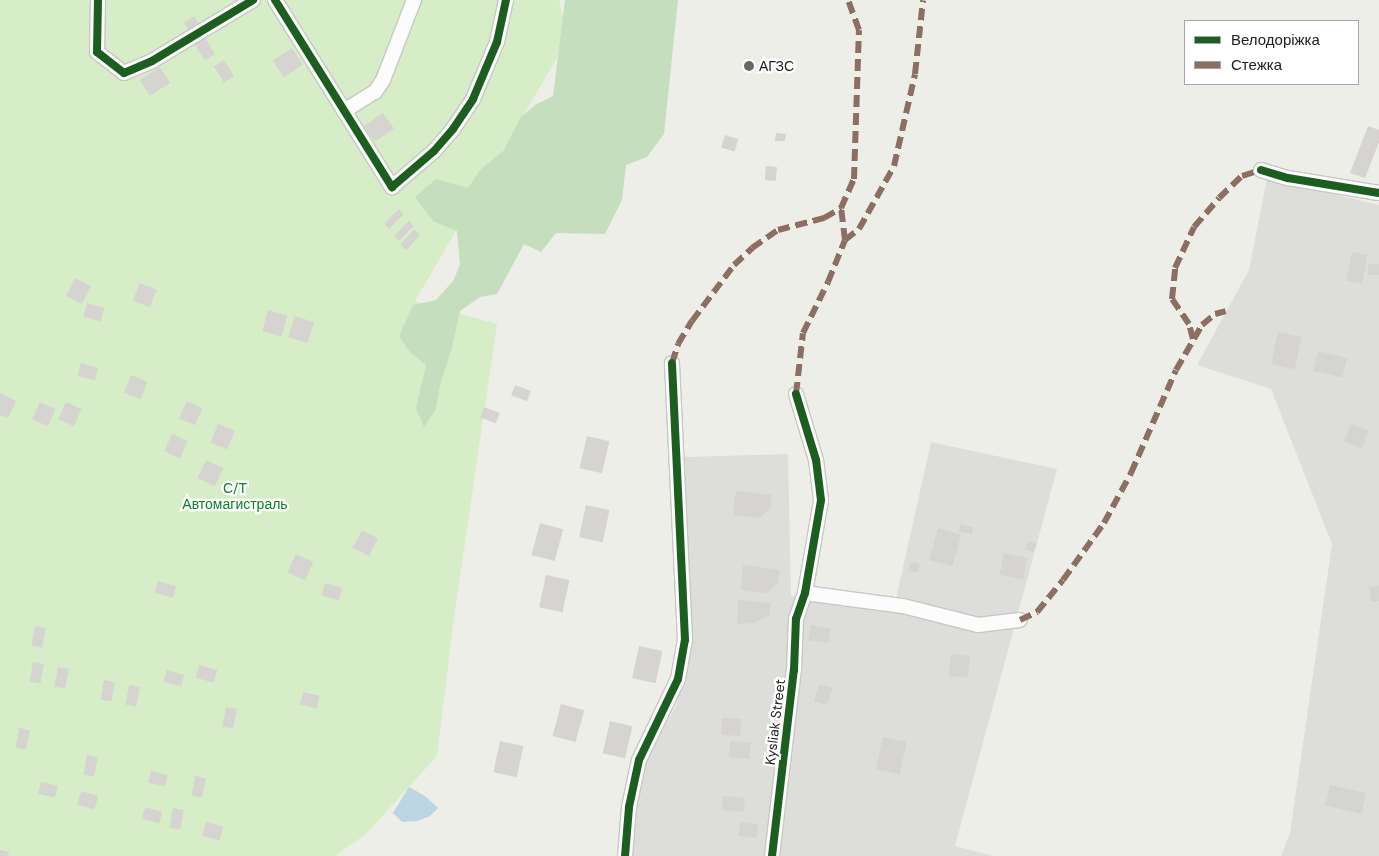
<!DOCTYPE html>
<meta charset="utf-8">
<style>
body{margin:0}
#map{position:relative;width:1379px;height:856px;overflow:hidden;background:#eeeee9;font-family:"DM Sans",sans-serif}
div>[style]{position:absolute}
.residential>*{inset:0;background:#ddddda}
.grass>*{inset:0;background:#d6edc7}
.forest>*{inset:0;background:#c5debe}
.water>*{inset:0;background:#bcd5e2}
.building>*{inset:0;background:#d5d4d0;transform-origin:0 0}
.roads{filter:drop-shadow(1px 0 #c7c7c5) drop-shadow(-1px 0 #c7c7c5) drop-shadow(0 1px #c7c7c5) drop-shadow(0 -1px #c7c7c5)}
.minor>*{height:14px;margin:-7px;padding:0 7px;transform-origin:7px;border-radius:7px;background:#fcfcfc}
.quiet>*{height:6px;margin-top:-3px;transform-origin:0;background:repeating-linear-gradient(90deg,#8d6e63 0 12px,transparent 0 18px)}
.cycleway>*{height:8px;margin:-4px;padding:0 4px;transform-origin:4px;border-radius:4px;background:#1b5e20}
.dots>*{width:14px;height:14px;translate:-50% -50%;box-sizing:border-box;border:2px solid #fff;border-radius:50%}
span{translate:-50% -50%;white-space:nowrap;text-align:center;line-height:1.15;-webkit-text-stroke:4.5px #fff;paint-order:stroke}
.poi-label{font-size:14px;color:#202020}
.left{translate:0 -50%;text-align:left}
.park-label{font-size:14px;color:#098324}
.street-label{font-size:14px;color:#202020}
.legend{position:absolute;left:1184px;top:20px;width:175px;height:65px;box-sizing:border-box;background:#fff;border:1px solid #a6a6a6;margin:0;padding:6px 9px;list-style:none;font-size:15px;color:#202020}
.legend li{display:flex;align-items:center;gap:10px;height:25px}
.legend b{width:25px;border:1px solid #a6a6a6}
</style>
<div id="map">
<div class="residential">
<i style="clip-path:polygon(1267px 178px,1379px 205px,1379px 856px,1281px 856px,1290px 833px,1332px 544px,1271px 389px,1197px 365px,1249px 270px)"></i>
<i style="clip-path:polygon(931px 442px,1057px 469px,955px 846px,993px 856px,630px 856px,642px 763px,676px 706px,691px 653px,685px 457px,788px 454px,791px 596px,893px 612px)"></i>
</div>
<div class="grass">
<i style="clip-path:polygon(0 0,559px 0,568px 39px,415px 301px,497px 324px,454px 618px,437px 756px,366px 834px,335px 856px,0 856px)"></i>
</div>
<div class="forest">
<i style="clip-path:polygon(565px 0,678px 0,664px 134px,647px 157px,626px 165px,622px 200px,605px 234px,556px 233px,541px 252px,524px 244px,497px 294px,480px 297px,460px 311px,452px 348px,440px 385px,436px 409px,424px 427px,416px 408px,426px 365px,409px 351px,399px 336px,413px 305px,436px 300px,453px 281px,460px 265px,457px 231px,433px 221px,415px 197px,436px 179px,468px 188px,480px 170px,503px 151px,521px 117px,535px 105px,553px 96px)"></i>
</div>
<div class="water">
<i style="clip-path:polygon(409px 787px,425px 796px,438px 808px,430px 816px,418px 821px,402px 822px,393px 813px)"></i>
</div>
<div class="building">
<i style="left:194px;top:16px;width:13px;height:12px;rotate:58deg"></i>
<i style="left:205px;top:38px;width:19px;height:12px;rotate:58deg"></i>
<i style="left:292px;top:48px;width:20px;height:23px;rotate:57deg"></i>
<i style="left:224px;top:60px;width:19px;height:12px;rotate:58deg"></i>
<i style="left:160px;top:67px;width:19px;height:24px;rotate:58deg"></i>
<i style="left:383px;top:113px;width:19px;height:23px;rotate:55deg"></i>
<i style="clip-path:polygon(1368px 126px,1379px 130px,1379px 142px,1365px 178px,1350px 173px)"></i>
<i style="clip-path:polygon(776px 133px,786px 134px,785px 141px,775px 141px)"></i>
<i style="left:725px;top:135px;width:14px;height:13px;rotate:17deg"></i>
<i style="left:766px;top:166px;width:11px;height:14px;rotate:5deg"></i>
<i style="left:399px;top:209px;width:7px;height:21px;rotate:45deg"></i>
<i style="left:409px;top:221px;width:7px;height:21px;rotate:45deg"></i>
<i style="left:414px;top:229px;width:8px;height:21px;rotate:40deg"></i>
<i style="left:1352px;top:252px;width:16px;height:29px;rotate:11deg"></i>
<i style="left:1379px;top:264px;width:11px;height:11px;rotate:90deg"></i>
<i style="left:75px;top:278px;width:18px;height:20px;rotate:27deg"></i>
<i style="left:140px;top:283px;width:18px;height:19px;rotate:22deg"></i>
<i style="left:87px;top:303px;width:18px;height:14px;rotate:16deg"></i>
<i style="left:268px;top:310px;width:20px;height:22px;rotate:15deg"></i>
<i style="left:295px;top:316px;width:20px;height:22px;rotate:18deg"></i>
<i style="left:1278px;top:332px;width:24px;height:33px;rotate:12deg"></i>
<i style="left:1318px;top:351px;width:30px;height:20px;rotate:14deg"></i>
<i style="left:81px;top:363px;width:18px;height:13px;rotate:16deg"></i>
<i style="left:131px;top:375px;width:18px;height:19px;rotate:22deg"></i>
<i style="left:515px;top:385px;width:17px;height:11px;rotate:21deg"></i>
<i style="clip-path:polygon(0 393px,16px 401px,8px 418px,0 415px)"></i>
<i style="left:187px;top:401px;width:17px;height:19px;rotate:24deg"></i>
<i style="left:40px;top:402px;width:17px;height:19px;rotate:24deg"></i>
<i style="left:66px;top:402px;width:17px;height:19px;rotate:24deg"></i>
<i style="left:484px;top:407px;width:17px;height:11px;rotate:21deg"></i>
<i style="left:218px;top:424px;width:18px;height:20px;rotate:22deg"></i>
<i style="left:1351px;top:424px;width:19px;height:19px;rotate:21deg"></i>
<i style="left:172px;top:434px;width:17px;height:19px;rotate:24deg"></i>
<i style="left:587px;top:436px;width:23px;height:33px;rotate:13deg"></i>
<i style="left:206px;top:460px;width:19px;height:20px;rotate:25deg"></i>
<i style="clip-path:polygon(736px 491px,772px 495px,770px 509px,759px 518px,733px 515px)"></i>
<i style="left:586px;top:505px;width:24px;height:33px;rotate:12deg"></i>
<i style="left:540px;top:523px;width:24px;height:33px;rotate:15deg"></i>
<i style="clip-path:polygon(960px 524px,973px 527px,972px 534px,959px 532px)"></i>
<i style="left:938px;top:528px;width:24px;height:33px;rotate:15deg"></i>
<i style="left:362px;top:530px;width:18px;height:20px;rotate:27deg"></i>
<i style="left:1028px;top:541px;width:9px;height:9px;rotate:18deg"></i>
<i style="left:1004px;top:553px;width:24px;height:22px;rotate:12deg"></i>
<i style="left:296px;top:554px;width:19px;height:20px;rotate:25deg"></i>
<i style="left:910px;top:562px;width:10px;height:9px;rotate:11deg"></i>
<i style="clip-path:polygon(743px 565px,780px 570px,778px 583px,767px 593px,741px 590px)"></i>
<i style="left:546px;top:575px;width:24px;height:33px;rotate:12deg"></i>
<i style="left:158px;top:581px;width:19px;height:12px;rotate:16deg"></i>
<i style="left:325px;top:583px;width:18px;height:13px;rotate:16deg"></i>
<i style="clip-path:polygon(1379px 586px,1379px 601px,1371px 602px,1369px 587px)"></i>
<i style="clip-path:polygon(738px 600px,771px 603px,769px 616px,753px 623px,737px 624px)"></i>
<i style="left:811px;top:625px;width:20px;height:15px;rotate:11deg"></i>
<i style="left:35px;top:626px;width:11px;height:20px;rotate:10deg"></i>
<i style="left:639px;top:646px;width:24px;height:33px;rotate:12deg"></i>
<i style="left:951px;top:654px;width:19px;height:22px;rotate:6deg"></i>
<i style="left:33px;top:662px;width:11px;height:20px;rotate:10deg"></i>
<i style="left:199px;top:665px;width:19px;height:13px;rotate:16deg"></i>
<i style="left:58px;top:667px;width:11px;height:20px;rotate:10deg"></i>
<i style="left:167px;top:670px;width:18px;height:12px;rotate:16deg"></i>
<i style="left:104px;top:680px;width:11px;height:20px;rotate:10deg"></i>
<i style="left:819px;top:684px;width:14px;height:18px;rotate:17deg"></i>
<i style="left:129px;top:685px;width:11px;height:20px;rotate:10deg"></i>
<i style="left:303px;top:692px;width:17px;height:13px;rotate:13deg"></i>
<i style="left:561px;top:704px;width:24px;height:33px;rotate:15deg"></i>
<i style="left:226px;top:707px;width:11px;height:20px;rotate:10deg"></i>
<i style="left:722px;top:718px;width:19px;height:17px;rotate:3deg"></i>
<i style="left:610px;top:721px;width:23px;height:33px;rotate:13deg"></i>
<i style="left:19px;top:728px;width:11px;height:20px;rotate:10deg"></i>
<i style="left:883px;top:737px;width:24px;height:33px;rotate:12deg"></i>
<i style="left:500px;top:741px;width:24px;height:32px;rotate:12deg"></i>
<i style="left:730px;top:741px;width:21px;height:16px;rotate:5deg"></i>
<i style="left:87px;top:755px;width:11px;height:20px;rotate:10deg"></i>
<i style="left:151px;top:771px;width:17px;height:12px;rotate:13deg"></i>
<i style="left:195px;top:776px;width:11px;height:20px;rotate:10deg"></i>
<i style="left:41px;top:782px;width:17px;height:12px;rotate:13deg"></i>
<i style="left:1330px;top:785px;width:37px;height:21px;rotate:13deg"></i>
<i style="left:81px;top:791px;width:18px;height:14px;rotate:16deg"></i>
<i style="left:723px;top:796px;width:22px;height:14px;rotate:5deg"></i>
<i style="left:145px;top:807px;width:18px;height:12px;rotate:16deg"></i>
<i style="left:173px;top:808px;width:11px;height:20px;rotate:10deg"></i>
<i style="left:206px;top:822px;width:18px;height:14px;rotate:16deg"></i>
<i style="left:740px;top:822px;width:18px;height:14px;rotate:6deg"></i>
<i style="clip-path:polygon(0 850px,9px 852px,8px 856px,0 856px)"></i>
</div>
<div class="roads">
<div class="minor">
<i style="left:98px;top:0;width:52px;rotate:91.1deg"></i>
<i style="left:97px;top:52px;width:34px;rotate:38deg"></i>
<i style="left:124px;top:73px;width:30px;rotate:-23deg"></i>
<i style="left:152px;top:61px;width:118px;rotate:-31.1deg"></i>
<i style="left:275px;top:0;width:221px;rotate:58deg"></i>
<i style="left:392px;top:187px;width:55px;rotate:-40.6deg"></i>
<i style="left:434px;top:151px;width:29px;rotate:-49deg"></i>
<i style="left:453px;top:129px;width:36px;rotate:-56deg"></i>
<i style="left:473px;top:99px;width:62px;rotate:-67.2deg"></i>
<i style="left:497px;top:42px;width:43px;rotate:-77.9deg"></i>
<i style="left:344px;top:111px;width:36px;rotate:-32deg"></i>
<i style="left:375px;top:92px;width:14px;rotate:-56deg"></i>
<i style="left:383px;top:80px;width:86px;rotate:-68.8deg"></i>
<i style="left:1261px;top:170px;width:28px;rotate:17deg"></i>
<i style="left:1288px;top:178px;width:92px;rotate:9.4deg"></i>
<i style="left:805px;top:593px;width:99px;rotate:7.6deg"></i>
<i style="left:903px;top:606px;width:77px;rotate:14.2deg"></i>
<i style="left:978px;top:625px;width:42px;rotate:-6.8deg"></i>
<i style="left:625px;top:856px;width:49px;rotate:-85.3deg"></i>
<i style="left:629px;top:807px;width:48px;rotate:-78deg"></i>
<i style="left:639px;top:760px;width:90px;rotate:-64.3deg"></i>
<i style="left:678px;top:679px;width:40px;rotate:-80deg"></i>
<i style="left:685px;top:640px;width:277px;rotate:-92.7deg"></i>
<i style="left:772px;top:856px;width:187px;rotate:-83.3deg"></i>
<i style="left:794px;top:670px;width:51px;rotate:-87.8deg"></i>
<i style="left:796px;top:619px;width:28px;rotate:-71deg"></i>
<i style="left:805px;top:593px;width:94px;rotate:-80.2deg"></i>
<i style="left:821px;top:500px;width:40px;rotate:-97.1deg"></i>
<i style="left:816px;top:460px;width:69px;rotate:-106.9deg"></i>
</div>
</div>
<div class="quiet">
<i style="left:845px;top:240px;width:18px;rotate:-38deg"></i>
<i style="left:859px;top:229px;width:72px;rotate:-60.9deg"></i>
<i style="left:894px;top:166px;width:94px;rotate:-77.1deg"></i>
<i style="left:915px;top:74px;width:74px;rotate:-83.8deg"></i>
<i style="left:1193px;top:339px;width:16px;rotate:-105deg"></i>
<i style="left:1189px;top:324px;width:30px;rotate:-124deg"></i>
<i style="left:1172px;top:299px;width:31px;rotate:-84deg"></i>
<i style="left:1175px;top:268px;width:45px;rotate:-65.1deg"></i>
<i style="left:1194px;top:227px;width:38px;rotate:-49deg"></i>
<i style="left:1219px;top:198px;width:32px;rotate:-44deg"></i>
<i style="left:1242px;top:176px;width:20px;rotate:-18deg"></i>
<i style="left:672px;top:363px;width:20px;rotate:-72deg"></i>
<i style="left:678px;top:344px;width:27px;rotate:-59deg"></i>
<i style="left:692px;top:321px;width:70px;rotate:-53.1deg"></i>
<i style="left:734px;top:265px;width:25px;rotate:-43deg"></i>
<i style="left:752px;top:248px;width:32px;rotate:-35deg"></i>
<i style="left:778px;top:230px;width:48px;rotate:-14.6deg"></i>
<i style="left:824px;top:218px;width:20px;rotate:-30deg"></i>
<i style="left:796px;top:394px;width:61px;rotate:-83.5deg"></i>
<i style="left:803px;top:333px;width:57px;rotate:-63.9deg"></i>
<i style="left:828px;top:282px;width:45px;rotate:-68deg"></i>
<i style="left:845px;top:240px;width:32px;rotate:-97deg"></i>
<i style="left:841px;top:208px;width:32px;rotate:-66deg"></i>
<i style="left:854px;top:179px;width:149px;rotate:-88.1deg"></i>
<i style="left:859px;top:30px;width:32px;rotate:-110deg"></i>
<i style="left:1020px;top:620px;width:19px;rotate:-25deg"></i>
<i style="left:1037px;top:612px;width:41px;rotate:-50.9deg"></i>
<i style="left:1063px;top:580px;width:70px;rotate:-54.3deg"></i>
<i style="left:1104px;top:523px;width:57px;rotate:-61.6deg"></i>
<i style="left:1131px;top:473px;width:112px;rotate:-66.4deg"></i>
<i style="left:1176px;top:370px;width:52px;rotate:-60deg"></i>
<i style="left:1202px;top:325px;width:17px;rotate:-40deg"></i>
<i style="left:1215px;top:314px;width:11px;rotate:-15deg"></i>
</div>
<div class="cycleway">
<i style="left:98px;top:0;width:52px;rotate:91.1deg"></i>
<i style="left:97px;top:52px;width:34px;rotate:38deg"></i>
<i style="left:124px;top:73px;width:30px;rotate:-23deg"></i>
<i style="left:152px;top:61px;width:118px;rotate:-31.1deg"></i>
<i style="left:275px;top:0;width:221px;rotate:58deg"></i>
<i style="left:392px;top:187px;width:55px;rotate:-40.6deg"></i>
<i style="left:434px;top:151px;width:29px;rotate:-49deg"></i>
<i style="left:453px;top:129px;width:36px;rotate:-56deg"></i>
<i style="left:473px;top:99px;width:62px;rotate:-67.2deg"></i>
<i style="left:497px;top:42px;width:43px;rotate:-77.9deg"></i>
<i style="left:1261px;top:170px;width:28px;rotate:17deg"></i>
<i style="left:1288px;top:178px;width:92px;rotate:9.4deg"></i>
<i style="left:625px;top:856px;width:49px;rotate:-85.3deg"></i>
<i style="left:629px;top:807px;width:48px;rotate:-78deg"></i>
<i style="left:639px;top:760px;width:90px;rotate:-64.3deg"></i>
<i style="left:678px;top:679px;width:40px;rotate:-80deg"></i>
<i style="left:685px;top:640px;width:277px;rotate:-92.7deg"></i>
<i style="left:772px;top:856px;width:187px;rotate:-83.3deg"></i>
<i style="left:794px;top:670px;width:51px;rotate:-87.8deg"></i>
<i style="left:796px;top:619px;width:28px;rotate:-71deg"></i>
<i style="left:805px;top:593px;width:94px;rotate:-80.2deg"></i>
<i style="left:821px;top:500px;width:40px;rotate:-97.1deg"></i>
<i style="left:816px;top:460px;width:69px;rotate:-106.9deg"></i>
</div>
<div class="dots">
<i style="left:749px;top:66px;background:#686866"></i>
</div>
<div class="poi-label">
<span class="left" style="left:759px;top:66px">АГЗС</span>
</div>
<div class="park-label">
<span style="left:235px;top:496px">С/Т<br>Автомагистраль</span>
</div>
<div class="street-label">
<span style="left:775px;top:722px;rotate:-83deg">Kysliak Street</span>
</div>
<ul class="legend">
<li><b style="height:6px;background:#1b5e20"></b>Велодоріжка</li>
<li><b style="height:6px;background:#8d6e63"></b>Стежка</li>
</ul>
</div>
